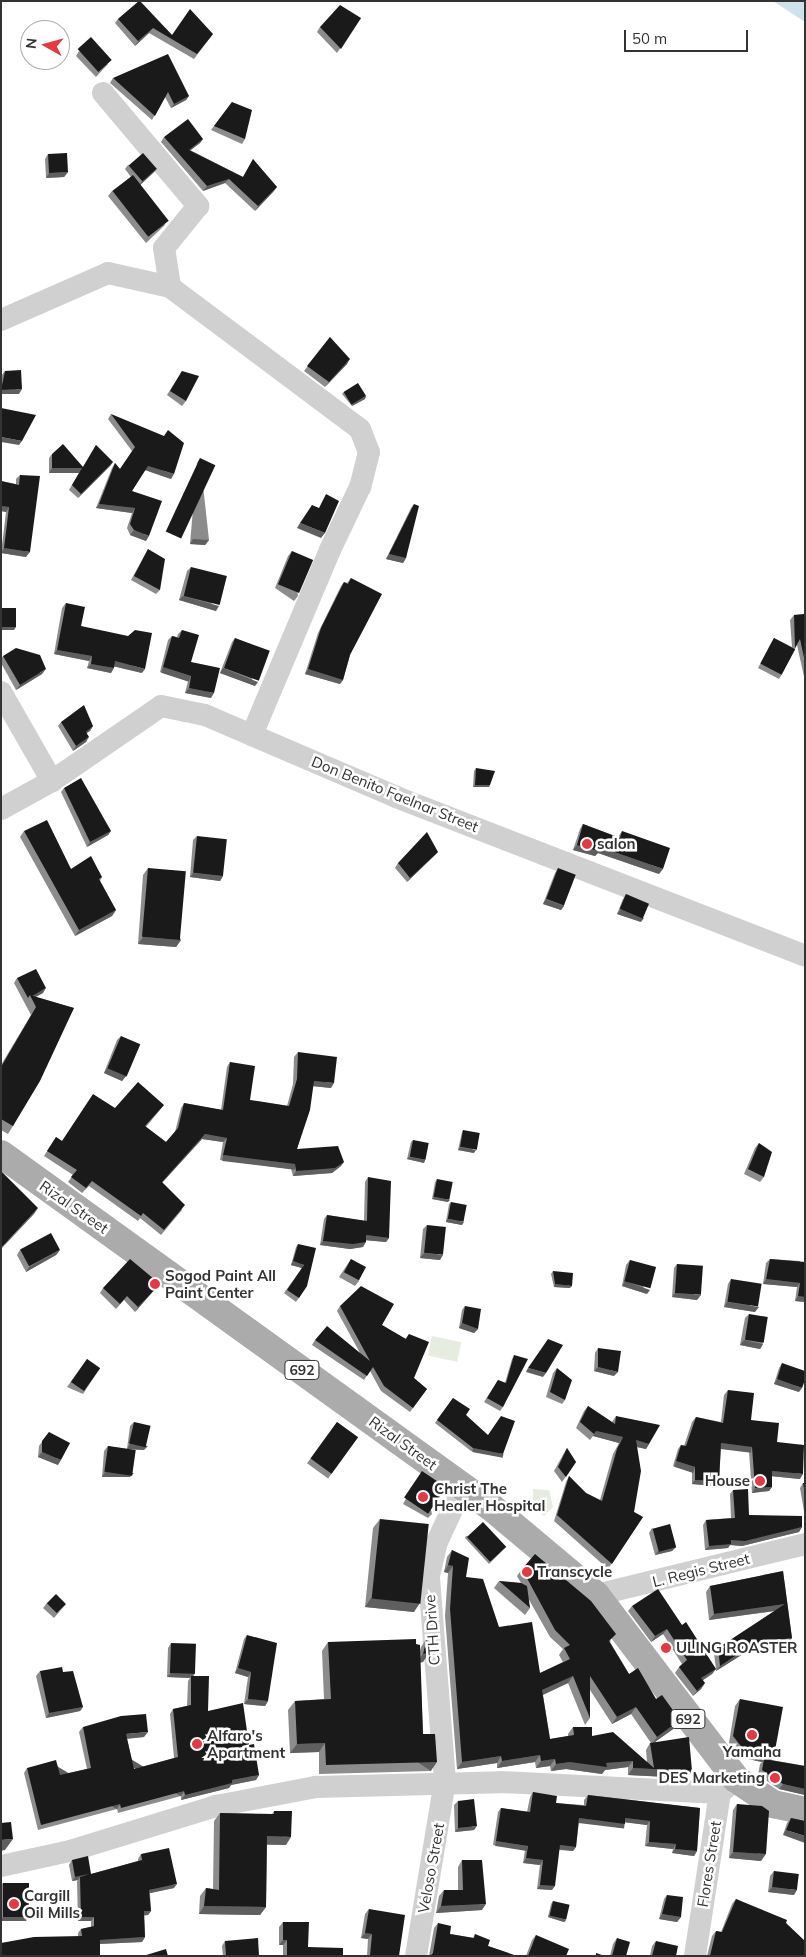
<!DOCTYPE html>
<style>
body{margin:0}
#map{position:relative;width:806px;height:1957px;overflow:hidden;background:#fff;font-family:Mulish,sans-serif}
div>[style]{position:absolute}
.green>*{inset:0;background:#e6ecdf;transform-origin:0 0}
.water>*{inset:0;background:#cee2ee}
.minor>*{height:22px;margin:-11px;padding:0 11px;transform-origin:11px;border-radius:11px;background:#d0d0d0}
.major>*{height:28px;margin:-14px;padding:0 14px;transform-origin:14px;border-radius:14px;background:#ababab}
.wall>*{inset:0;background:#8c8c8c;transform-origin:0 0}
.shaded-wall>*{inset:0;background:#5f5f5f;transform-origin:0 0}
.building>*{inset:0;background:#1a1a1a;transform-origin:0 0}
.dots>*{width:14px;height:14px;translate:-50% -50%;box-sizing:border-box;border:2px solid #fff;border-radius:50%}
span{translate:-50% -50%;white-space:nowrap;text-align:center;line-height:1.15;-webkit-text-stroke:5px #fff;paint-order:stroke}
.shield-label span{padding:1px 4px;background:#fff;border:1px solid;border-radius:4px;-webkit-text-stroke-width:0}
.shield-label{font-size:14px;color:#333;font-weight:700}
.street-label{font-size:15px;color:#333}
.poi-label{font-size:15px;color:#333;font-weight:700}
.left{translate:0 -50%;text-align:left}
.right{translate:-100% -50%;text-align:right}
.frame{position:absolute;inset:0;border:2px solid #333;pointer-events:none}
.north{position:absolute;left:20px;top:20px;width:50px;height:50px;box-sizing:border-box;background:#fff;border:1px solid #adadad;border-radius:50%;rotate:277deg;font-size:14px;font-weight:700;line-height:20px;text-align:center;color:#333}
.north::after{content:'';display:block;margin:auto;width:18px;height:22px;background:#e93643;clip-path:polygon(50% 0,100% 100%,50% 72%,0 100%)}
.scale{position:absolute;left:624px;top:30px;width:124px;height:22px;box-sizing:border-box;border:2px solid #333;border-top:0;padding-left:6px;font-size:15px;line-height:18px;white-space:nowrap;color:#333;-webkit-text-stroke:4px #fff;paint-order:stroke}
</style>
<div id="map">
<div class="green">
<i style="left:432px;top:1336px;width:30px;height:20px;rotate:12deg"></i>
<i style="clip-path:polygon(533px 1489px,549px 1490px,553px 1507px,544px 1516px,533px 1507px)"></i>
</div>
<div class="water">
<i style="clip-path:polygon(773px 1px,805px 1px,805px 22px)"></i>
</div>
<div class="minor">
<i style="left:103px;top:93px;width:148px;rotate:49.9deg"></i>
<i style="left:198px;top:206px;width:54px;rotate:129deg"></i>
<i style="left:164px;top:248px;width:39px;rotate:81deg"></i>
<i style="left:1px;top:320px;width:117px;rotate:-23.7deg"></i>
<i style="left:108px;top:273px;width:64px;rotate:12.7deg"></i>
<i style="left:170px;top:287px;width:237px;rotate:36.8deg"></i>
<i style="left:360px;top:429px;width:25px;rotate:69deg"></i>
<i style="left:369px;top:452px;width:36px;rotate:104deg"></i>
<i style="left:360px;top:487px;width:70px;rotate:115.5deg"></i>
<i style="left:330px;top:550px;width:201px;rotate:112.9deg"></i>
<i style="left:1px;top:692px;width:103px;rotate:60.2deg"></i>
<i style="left:1px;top:809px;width:58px;rotate:-28.8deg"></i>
<i style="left:52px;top:781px;width:132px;rotate:-34.5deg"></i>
<i style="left:161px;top:706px;width:45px;rotate:11.6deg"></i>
<i style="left:205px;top:715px;width:208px;rotate:23.2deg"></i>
<i style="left:396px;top:797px;width:439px;rotate:21.2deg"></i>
<i style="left:596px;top:1595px;width:215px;rotate:-13.7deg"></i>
<i style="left:1px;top:1866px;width:71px;rotate:-12.3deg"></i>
<i style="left:70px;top:1851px;width:153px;rotate:-17.1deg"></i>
<i style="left:216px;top:1806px;width:102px;rotate:-10.8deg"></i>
<i style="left:316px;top:1787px;width:185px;rotate:-1.5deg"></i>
<i style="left:501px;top:1782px;width:219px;rotate:2.9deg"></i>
<i style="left:416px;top:1956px;width:177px;rotate:-80.6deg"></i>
<i style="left:445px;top:1781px;width:206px;rotate:-94.5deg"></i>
<i style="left:429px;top:1576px;width:35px;rotate:-77deg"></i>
<i style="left:437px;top:1542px;width:62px;rotate:-65.1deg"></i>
<i style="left:695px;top:1956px;width:165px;rotate:-81.3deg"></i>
<i style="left:720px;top:1793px;width:15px;rotate:-42deg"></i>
</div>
<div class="major">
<i style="left:1px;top:1154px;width:604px;rotate:35.77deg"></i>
<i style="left:491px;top:1507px;width:137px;rotate:40deg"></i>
<i style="left:596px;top:1595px;width:231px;rotate:52.7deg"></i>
<i style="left:736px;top:1779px;width:45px;rotate:34deg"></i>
<i style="left:773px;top:1804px;width:33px;rotate:12deg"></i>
</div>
<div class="wall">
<i style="clip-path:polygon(139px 1px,172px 35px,213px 34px,194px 59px,149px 33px,135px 46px,115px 23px,118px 19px)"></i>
<i style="clip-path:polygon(361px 18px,337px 53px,317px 32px,320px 27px)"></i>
<i style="clip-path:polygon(79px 51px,108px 64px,96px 77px,76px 56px)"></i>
<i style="clip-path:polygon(113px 78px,189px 96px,186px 100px,171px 108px,165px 97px,152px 120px,110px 83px)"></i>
<i style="clip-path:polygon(232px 102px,245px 139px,242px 144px,211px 130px)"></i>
<i style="clip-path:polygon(164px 137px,203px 139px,200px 143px,190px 150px,243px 177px,253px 159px,277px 187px,273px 192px,255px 211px,225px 183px,203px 191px,161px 142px)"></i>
<i style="clip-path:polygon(48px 154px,68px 172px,64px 177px,46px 178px,45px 159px)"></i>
<i style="clip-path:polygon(128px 165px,157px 169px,153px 173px,140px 185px,165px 225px,146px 243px,108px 196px,112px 191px,131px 177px,125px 169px)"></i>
<i style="clip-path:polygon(330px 337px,347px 364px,325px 387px,304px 371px)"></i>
<i style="clip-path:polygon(5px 371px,19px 394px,1px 394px,1px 376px)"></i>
<i style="clip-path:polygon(182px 371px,186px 401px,182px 406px,167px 395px)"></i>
<i style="clip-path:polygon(344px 392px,366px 396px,365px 399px,352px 406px,342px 394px)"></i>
<i style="clip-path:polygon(111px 414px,171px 479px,145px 470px,132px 491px,146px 541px,130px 535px,127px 528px,132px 513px,96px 508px,112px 468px,115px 463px,120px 469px,132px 451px,108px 419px)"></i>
<i style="clip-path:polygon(96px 445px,113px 462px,110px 466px,78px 498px,69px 490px,79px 473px,49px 473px,49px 458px,52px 454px,83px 467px)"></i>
<i style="clip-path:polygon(200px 458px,209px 540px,205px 545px,190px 544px,197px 463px)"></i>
<i style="clip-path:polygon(20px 475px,26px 557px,1px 553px,6px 512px,1px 511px,1px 481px,16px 484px,16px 479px)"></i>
<i style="clip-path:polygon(414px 504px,406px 558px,403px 563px,386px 559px,411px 508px)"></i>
<i style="clip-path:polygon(148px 549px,160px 590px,156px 594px,131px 580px)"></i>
<i style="clip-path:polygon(292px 551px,298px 596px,294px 601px,275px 588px,288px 556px)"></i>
<i style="clip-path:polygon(191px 567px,216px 611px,179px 600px,187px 571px)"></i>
<i style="clip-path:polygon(351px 578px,350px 655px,343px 680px,340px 684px,305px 674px,318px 633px,341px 586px,344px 582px,347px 583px)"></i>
<i style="clip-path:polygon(66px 603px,81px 626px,142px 673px,114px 666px,111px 673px,87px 668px,89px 661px,54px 654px,62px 608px)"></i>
<i style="clip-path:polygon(805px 614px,805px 681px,797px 645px,782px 674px,779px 679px,758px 668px,771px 643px,774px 638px,792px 647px,790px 620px,794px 615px)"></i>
<i style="clip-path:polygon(182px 630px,191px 662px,211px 698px,185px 693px,188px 681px,160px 672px,168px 640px,172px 636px,177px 637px,178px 634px)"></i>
<i style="clip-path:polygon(235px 638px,255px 686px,220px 673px,232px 642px)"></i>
<i style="clip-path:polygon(3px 656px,42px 674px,16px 690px,1px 663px,1px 659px)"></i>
<i style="clip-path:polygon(61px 722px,93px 726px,90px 731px,87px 733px,86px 742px,73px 751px,58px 726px)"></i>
<i style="clip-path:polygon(476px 768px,489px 787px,473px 787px,474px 771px)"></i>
<i style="clip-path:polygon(64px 788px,111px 831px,108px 835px,87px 847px,61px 792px)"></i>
<i style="clip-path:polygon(583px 824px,618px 837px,622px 831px,659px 874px,598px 853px,595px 856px,573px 850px,580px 829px)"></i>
<i style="clip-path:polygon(24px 831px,71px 869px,102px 877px,100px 881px,116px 910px,112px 916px,75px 936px,20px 837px)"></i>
<i style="clip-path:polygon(197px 836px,223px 876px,220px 881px,190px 877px,193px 840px)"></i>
<i style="clip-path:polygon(438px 852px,434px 856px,407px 882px,395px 868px,398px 863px)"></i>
<i style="clip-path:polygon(148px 868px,181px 940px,176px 947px,138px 944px,143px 875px)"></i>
<i style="clip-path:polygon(558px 868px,564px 906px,561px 910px,543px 904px,555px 873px)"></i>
<i style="clip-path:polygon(626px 894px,641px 922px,617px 914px,623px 899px)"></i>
<i style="clip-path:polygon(17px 978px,43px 993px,35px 997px,74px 1008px,13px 1126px,8px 1134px,1px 1130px,1px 1065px,31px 1015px,14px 983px)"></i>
<i style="clip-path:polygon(121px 1036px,126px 1076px,122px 1081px,104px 1073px,117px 1040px)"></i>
<i style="clip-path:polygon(298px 1052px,331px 1088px,313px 1086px,297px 1149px,341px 1166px,332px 1173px,293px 1176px,291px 1169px,220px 1160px,223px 1142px,202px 1139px,162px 1183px,182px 1210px,161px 1235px,140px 1218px,138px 1221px,89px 1186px,82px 1193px,68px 1182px,73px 1175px,44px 1156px,56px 1137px,62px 1141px,115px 1108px,164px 1105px,146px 1127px,166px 1142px,175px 1132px,181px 1108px,184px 1103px,221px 1110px,227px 1067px,230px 1062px,250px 1100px,287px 1106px,293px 1084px,294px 1057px)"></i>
<i style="clip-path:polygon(463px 1130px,474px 1153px,458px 1150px,462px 1132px)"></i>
<i style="clip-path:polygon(413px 1140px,425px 1160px,424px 1163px,407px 1159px,411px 1142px)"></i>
<i style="clip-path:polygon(759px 1143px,764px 1177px,760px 1182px,744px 1174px,755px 1148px)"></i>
<i style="clip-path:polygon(368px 1177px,389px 1238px,386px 1242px,366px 1240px,363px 1247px,350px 1249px,320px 1245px,324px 1219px,327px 1215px,364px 1221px,365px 1182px)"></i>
<i style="clip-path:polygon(437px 1179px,448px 1202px,432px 1199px,435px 1182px)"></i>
<i style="clip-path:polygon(451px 1202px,462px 1225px,446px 1222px,449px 1204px)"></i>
<i style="clip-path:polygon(427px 1225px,440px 1260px,420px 1258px,423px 1229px)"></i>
<i style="clip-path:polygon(298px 1244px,307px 1286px,296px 1302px,284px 1293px,302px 1268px,291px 1265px,296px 1247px)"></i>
<i style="clip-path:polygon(20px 1250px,60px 1250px,56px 1255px,26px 1272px,17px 1255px)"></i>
<i style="clip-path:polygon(351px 1259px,359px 1281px,355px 1286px,339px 1277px)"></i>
<i style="clip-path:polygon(770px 1259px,800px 1261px,805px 1302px,795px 1301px,797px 1287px,763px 1284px,766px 1263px)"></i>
<i style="clip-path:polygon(630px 1260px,647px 1294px,622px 1286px,626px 1265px)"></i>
<i style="clip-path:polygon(677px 1264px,697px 1300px,672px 1297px,674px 1268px)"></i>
<i style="clip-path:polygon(553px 1271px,570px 1288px,554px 1287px,551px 1274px)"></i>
<i style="clip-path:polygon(731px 1279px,755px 1312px,724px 1307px,728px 1284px)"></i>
<i style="clip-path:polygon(103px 1288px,156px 1288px,135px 1312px,124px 1300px,116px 1309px,100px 1293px)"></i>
<i style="clip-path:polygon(340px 1306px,382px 1325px,405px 1339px,409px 1334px,414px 1378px,427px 1389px,410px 1412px,381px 1391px,370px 1371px,364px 1380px,312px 1345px,315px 1340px,360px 1353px,337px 1311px)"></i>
<i style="clip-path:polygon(465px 1306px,478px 1329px,474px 1333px,459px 1328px,462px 1310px)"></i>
<i style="clip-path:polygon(749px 1314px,763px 1344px,760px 1349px,740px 1345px,745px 1318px)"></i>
<i style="clip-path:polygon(598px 1348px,614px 1376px,594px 1371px,595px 1353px)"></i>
<i style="clip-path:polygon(514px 1355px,503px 1407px,500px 1411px,484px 1402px,498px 1380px,505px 1383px,512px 1359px)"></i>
<i style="clip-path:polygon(87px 1359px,100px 1368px,83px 1394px,67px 1387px)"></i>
<i style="clip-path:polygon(782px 1363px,799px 1392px,774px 1384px,779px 1368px)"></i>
<i style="clip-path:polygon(557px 1368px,565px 1400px,562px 1404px,546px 1397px,553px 1373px)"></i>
<i style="clip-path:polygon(728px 1390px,751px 1420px,777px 1442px,800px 1479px,772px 1476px,772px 1487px,769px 1491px,752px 1493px,749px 1452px,721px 1448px,719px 1481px,716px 1486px,692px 1484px,692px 1472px,673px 1466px,678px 1449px,681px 1445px,684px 1446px,692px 1422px,696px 1417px,721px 1422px,724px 1395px)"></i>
<i style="clip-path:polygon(453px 1398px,466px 1415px,501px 1457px,471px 1451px,435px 1423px)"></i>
<i style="clip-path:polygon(588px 1406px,612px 1422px,616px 1416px,649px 1444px,646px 1449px,637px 1447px,634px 1512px,643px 1517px,608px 1569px,554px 1521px,566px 1482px,569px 1476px,586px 1493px,600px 1500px,613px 1454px,619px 1443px,593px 1436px,590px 1440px,576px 1428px,584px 1411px)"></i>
<i style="clip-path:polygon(134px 1422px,144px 1450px,128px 1449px,130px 1477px,102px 1477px,104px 1451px,108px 1446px,127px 1449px,130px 1426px)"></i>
<i style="left:337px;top:1422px;width:26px;height:51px;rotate:36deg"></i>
<i style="clip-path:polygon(49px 1432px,58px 1465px,38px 1457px,39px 1446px)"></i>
<i style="clip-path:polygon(567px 1448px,576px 1462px,562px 1482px,554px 1471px,564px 1453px)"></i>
<i style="clip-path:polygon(422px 1471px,432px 1514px,428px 1518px,403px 1504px)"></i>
<i style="clip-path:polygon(803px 1483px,805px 1483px,805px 1517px,800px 1488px)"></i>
<i style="clip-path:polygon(733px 1490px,749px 1515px,802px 1527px,799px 1532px,742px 1546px,730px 1545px,728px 1548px,705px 1550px,703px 1525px,706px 1520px,731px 1518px,730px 1494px)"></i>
<i style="clip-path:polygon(380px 1519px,414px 1612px,365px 1607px,373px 1528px)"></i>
<i style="clip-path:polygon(652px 1528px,676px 1547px,672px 1551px,655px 1555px,649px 1533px)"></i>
<i style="clip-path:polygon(466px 1536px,506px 1547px,489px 1564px,465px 1538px)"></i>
<i style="clip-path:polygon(evenodd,452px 1550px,466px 1577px,499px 1627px,540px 1673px,563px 1662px,559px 1655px,563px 1649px,550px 1637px,528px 1598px,530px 1608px,525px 1615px,494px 1588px,499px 1581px,521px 1583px,517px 1576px,522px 1569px,611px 1641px,610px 1642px,629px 1674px,656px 1699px,676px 1727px,655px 1742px,687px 1778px,628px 1775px,628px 1767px,605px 1770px,602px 1774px,566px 1769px,551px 1771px,550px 1766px,536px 1768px,535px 1762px,497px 1768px,497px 1763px,457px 1769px,445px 1616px,448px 1573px,444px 1572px,447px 1557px,452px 1550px,568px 1683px,585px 1725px,590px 1718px,590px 1690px,612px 1724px,631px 1714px,651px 1743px,650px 1743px,646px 1750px,647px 1762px,573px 1727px,568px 1734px,568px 1736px,550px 1739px,543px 1695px,568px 1683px)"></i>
<i style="clip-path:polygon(783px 1571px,792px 1638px,788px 1644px,751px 1649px,716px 1671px,716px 1669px,712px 1674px,703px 1680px,705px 1683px,701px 1689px,693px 1696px,675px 1673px,679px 1667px,682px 1664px,663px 1634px,651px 1642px,628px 1611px,632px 1606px,682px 1625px,716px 1669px,714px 1654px,718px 1648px,775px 1611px,709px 1620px,706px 1592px,710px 1586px)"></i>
<i style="clip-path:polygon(47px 1603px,66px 1604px,54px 1618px,43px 1608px)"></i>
<i style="clip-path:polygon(247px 1635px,268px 1701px,265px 1706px,244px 1704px,248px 1677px,235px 1673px,244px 1639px)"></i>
<i style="clip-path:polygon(427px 1638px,423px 1662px,420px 1663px,423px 1734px,431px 1771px,319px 1774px,319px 1752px,290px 1753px,288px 1710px,295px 1701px,324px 1699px,322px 1651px,328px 1642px,416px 1644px,420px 1651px,421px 1647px)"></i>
<i style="clip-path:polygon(171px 1643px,195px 1673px,193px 1676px,208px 1711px,249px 1745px,259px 1775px,256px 1780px,231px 1785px,229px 1788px,181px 1800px,181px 1796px,118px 1813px,117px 1809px,38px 1830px,24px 1773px,27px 1768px,60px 1775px,87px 1769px,79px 1732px,83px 1727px,144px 1737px,127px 1739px,134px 1769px,174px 1758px,170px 1714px,173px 1709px,187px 1706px,188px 1681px,190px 1678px,167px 1677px,168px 1648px)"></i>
<i style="clip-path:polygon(40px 1671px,63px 1672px,83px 1707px,80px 1711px,46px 1718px,36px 1676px)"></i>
<i style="clip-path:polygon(740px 1699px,771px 1760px,805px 1766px,805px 1795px,779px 1789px,758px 1775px,760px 1764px,762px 1762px,739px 1757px,729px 1743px,735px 1706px)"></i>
<i style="clip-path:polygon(533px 1792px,556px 1803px,584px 1805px,584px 1800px,588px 1795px,700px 1808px,697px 1851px,694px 1856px,672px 1853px,673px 1849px,645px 1846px,647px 1825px,625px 1822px,622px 1828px,579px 1822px,576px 1847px,573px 1851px,559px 1850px,552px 1890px,537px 1889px,540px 1865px,523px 1863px,525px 1850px,493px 1845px,498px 1812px,501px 1808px,527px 1812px,530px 1797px)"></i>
<i style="clip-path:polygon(458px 1801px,474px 1830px,455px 1832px,454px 1805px)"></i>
<i style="clip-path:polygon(737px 1804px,761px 1861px,729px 1858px,733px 1810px)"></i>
<i style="clip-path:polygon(274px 1811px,286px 1845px,267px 1845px,266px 1907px,260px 1915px,199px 1914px,200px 1896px,206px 1888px,213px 1889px,214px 1821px,220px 1813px,272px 1814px)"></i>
<i style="clip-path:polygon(791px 1818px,805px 1821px,783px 1835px,787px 1823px)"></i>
<i style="clip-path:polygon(141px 1854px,174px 1888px,150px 1893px,151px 1911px,148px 1915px,144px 1915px,145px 1937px,142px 1942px,100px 1944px,78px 1936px,78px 1933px,81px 1929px,91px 1927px,91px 1921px,78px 1921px,77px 1881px,78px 1880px,72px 1881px,69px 1865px,72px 1860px,91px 1874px,138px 1861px,138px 1859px)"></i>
<i style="clip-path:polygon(462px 1860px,482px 1910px,436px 1913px,439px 1896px,444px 1890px,458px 1890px,458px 1867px)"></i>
<i style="clip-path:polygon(774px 1871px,794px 1895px,768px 1892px,770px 1876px)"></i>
<i style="clip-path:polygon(3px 1883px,26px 1921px,1px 1921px,1px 1885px)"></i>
<i style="clip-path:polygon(667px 1895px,681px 1917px,677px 1922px,659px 1919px,664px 1899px)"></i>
<i style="clip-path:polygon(736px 1899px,786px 1923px,805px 1956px,707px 1956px,712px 1936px,716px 1931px,721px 1932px,732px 1904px)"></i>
<i style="clip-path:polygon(553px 1901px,566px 1920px,564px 1922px,548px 1917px,551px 1904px)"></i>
<i style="clip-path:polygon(369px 1909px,399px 1956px,367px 1956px,368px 1939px,361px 1938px,365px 1914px)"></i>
<i style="clip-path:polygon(283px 1922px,308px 1947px,343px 1956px,283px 1956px,283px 1945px,279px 1945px,279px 1927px)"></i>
<i style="clip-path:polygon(438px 1923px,450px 1934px,473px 1938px,475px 1934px,488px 1946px,517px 1956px,429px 1956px,434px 1928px)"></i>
<i style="clip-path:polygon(536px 1935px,566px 1956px,526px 1956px,532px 1940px)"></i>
<i style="clip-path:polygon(617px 1938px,626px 1956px,610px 1956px,613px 1944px)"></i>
<i style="clip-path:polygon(225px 1941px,259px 1956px,223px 1956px,222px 1946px)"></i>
<i style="clip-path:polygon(656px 1941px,676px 1956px,650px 1956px,652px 1946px)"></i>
</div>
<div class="shaded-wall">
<i style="clip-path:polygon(153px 28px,149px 33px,135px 46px,138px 41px)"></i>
<i style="clip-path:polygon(189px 96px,186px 100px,171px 108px,174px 104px)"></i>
<i style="clip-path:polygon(203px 139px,200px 143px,186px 154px,189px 150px)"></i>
<i style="clip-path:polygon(157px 169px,153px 173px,139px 186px,142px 181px)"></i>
<i style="clip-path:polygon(68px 172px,64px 177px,46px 178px,49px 173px)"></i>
<i style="clip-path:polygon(229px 179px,225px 183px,203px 191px,207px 186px)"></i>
<i style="clip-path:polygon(277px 187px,273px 192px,255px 211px,258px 206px)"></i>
<i style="clip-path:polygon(350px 359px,347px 364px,325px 387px,329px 382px)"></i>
<i style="clip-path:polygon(22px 389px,19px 394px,1px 394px,1px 390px)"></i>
<i style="clip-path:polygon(366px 396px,365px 399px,352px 406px,353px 404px)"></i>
<i style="clip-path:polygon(1px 437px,22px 441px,19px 445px,1px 442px)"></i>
<i style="clip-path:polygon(113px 462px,110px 466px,78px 498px,81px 494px)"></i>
<i style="clip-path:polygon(148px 466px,174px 474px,171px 479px,145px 470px)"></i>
<i style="clip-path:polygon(52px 468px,82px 468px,79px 473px,49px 473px)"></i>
<i style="clip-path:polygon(99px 504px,135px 508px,132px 513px,96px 508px)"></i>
<i style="clip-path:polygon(1px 506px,9px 507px,6px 512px,1px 511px)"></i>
<i style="clip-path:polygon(300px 523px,325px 533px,321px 538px,297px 528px)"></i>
<i style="clip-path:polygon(134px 530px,149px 536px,146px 541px,130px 535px)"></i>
<i style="clip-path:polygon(193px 539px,209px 540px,205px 545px,190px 544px)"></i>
<i style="clip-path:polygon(4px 548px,30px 552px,26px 557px,1px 553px)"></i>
<i style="clip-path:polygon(389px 554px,406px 558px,403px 563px,386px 559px)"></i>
<i style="clip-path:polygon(183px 596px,219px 606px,216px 611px,179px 600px)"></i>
<i style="clip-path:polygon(2px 627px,16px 627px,14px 630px,1px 630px)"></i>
<i style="clip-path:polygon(57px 650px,92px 656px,89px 661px,54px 654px)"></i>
<i style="clip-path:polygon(115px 661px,145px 669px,142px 673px,112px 666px)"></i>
<i style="clip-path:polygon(91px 664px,114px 668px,111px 673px,87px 668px)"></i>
<i style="left:163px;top:667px;width:29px;height:6px;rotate:18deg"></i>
<i style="clip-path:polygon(223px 668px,258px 682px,255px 686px,220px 673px)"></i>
<i style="clip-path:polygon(46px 669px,42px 674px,16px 690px,20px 685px)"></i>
<i style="clip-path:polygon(308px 669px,343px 680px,340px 684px,305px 674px)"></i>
<i style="clip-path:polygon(189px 688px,214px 693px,211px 698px,185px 693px)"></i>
<i style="clip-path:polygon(93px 726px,90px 731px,82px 736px,86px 732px)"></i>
<i style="clip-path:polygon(89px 737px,86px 742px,73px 751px,76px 746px)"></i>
<i style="clip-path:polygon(475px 785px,490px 785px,489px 787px,473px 787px)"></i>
<i style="clip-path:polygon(111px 831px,108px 835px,87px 847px,90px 842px)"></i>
<i style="clip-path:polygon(577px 845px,600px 847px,663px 869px,659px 874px,598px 853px,595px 856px,573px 850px)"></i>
<i style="clip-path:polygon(438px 852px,434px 856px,407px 882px,410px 878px)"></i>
<i style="clip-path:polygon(193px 873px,223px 876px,220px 881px,190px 877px)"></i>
<i style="clip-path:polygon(546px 899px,564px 906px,561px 910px,543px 904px)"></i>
<i style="clip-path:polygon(621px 909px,644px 918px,641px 922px,617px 914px)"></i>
<i style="clip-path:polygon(116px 910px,112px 916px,75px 936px,79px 930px)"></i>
<i style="clip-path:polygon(143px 937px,181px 940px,176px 947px,138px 944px)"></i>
<i style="clip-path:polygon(46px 988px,43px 993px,32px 999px,30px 996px)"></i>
<i style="clip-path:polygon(107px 1068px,126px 1076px,122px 1081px,104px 1073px)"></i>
<i style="clip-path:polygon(314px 1081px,334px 1083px,331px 1088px,311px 1086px)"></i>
<i style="clip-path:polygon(205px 1134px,227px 1138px,223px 1142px,202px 1139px,158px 1187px,162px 1182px)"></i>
<i style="clip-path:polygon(460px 1147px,476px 1150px,474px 1153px,458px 1150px)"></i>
<i style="left:223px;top:1155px;width:73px;height:6px;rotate:7deg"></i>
<i style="clip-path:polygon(409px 1157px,425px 1160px,424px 1163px,407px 1159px)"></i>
<i style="clip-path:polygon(344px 1162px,341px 1166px,332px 1173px,293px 1176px,296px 1171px)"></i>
<i style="clip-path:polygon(434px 1197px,450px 1200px,448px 1202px,432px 1199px)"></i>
<i style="clip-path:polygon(38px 1208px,34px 1214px,1px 1249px,1px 1248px)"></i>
<i style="clip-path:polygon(447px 1219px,464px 1222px,462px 1225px,446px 1222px)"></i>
<i style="clip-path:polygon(366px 1235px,389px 1238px,386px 1242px,363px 1240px)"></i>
<i style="clip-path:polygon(323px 1241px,366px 1242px,363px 1247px,350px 1249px,320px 1245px)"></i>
<i style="clip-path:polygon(60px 1250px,56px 1255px,26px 1272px,29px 1267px)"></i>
<i style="clip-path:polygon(424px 1253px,443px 1255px,440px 1260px,420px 1258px)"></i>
<i style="clip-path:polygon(293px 1261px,304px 1265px,302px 1268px,291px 1265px)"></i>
<i style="clip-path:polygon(766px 1279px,800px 1283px,797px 1287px,763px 1284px)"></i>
<i style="clip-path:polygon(625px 1281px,650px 1290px,647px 1294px,622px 1286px)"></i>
<i style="clip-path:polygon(160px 1284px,156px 1288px,135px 1312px,138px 1307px)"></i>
<i style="clip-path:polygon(555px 1284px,572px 1286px,570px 1288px,554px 1287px)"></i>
<i style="clip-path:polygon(675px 1293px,701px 1295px,697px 1300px,672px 1297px)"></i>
<i style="clip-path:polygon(798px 1296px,805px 1297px,805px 1302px,795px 1301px)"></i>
<i style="clip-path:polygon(727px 1302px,759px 1307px,755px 1312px,724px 1307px)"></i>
<i style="clip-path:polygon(462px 1323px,478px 1329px,474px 1333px,459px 1328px)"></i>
<i style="clip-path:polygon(744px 1340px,763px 1344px,760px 1349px,740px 1345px)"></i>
<i style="clip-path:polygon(598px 1367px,618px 1372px,614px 1376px,594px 1371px)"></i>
<i style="clip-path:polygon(528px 1368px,546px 1373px,543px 1377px,526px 1372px)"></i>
<i style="clip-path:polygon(777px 1379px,802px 1388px,799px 1392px,774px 1384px)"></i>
<i style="clip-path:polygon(596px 1431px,623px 1437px,619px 1443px,593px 1436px)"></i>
<i style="clip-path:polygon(636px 1440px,649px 1444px,646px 1449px,632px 1446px)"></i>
<i style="left:721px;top:1443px;width:31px;height:6px;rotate:7deg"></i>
<i style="clip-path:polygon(130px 1444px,148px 1446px,144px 1450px,127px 1449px)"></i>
<i style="left:473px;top:1448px;width:31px;height:4px;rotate:11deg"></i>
<i style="clip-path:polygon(42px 1452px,61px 1460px,58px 1465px,38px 1457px)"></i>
<i style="left:676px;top:1461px;width:20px;height:6px;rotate:18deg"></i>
<i style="clip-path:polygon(772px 1471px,803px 1474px,800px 1479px,769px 1476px)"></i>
<i style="clip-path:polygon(105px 1472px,134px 1473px,130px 1477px,102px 1477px)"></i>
<i style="clip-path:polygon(695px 1480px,719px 1481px,716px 1486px,692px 1484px)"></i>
<i style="clip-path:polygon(772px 1487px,769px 1491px,752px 1493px,755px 1488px)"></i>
<i style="clip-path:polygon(802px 1527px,799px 1532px,742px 1546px,730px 1545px,728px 1548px,705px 1550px,709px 1546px,731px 1540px)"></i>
<i style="clip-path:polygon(676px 1547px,672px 1551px,655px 1555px,658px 1551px)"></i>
<i style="clip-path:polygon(448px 1565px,453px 1566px,448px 1573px,444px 1572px)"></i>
<i style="clip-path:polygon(371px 1598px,420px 1603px,414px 1612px,365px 1607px)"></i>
<i style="clip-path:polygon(785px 1604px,781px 1610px,709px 1620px,714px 1614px)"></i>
<i style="clip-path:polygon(667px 1629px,663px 1634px,651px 1642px,655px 1636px)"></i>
<i style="clip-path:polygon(792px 1638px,788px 1644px,751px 1649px,716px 1671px,720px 1666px,755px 1643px)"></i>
<i style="clip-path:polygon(429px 1653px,423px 1662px,416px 1663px,423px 1654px)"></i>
<i style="clip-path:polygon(238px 1668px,251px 1672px,248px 1677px,235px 1673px)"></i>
<i style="clip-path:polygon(716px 1669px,712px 1674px,697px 1684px,701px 1678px)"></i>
<i style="clip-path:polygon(171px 1673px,195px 1673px,192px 1678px,191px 1676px,190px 1678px,167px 1677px)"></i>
<i style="clip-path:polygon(573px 1676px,568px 1683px,538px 1697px,542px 1690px)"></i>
<i style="clip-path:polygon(705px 1683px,701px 1689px,693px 1696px,697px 1691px)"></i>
<i style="clip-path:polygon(248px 1699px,268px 1701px,265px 1706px,244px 1704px)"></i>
<i style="clip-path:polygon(83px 1707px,80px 1711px,46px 1718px,49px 1713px)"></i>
<i style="clip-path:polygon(636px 1707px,631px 1714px,612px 1724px,617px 1717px)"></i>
<i style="clip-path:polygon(680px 1720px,676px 1727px,652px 1744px,657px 1737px)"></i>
<i style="clip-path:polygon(148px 1732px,144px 1737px,122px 1739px,126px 1734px)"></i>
<i style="clip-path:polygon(325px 1743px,319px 1752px,290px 1753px,297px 1744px)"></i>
<i style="clip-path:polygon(744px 1750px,774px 1756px,769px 1763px,764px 1759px,762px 1762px,739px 1757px)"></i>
<i style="clip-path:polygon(540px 1755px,535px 1762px,497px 1768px,502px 1761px)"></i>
<i style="clip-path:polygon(501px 1756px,497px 1763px,457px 1769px,462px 1762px)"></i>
<i style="clip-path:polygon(555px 1759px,550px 1766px,536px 1768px,541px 1761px)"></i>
<i style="clip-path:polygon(633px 1761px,628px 1767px,605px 1770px,602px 1774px,566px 1769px,551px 1771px,556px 1764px,570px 1762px,606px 1763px)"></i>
<i style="left:437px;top:1762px;width:11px;height:111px;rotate:124deg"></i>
<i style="clip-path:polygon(633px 1768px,692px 1771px,687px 1778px,628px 1775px)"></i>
<i style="clip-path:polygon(259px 1775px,256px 1780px,231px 1785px,229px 1788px,181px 1800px,185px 1795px,232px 1780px)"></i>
<i style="clip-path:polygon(783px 1784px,805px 1789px,805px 1795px,779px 1789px)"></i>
<i style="left:184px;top:1791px;width:6px;height:65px;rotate:121deg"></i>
<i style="left:120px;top:1804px;width:6px;height:82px;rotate:121deg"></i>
<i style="left:579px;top:1818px;width:46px;height:5px;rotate:7deg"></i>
<i style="clip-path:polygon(625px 1818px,650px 1821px,647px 1825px,622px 1822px)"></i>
<i style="clip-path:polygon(477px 1826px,474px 1830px,455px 1832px,458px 1828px)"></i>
<i style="clip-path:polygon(786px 1830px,805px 1836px,805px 1843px,783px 1835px)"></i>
<i style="clip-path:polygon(267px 1836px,291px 1837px,286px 1845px,262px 1844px)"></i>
<i style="clip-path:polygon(13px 1839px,5px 1850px,1px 1851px,1px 1840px)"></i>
<i style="left:496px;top:1841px;width:32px;height:5px;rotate:9deg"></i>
<i style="clip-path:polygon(649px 1842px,676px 1844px,673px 1849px,645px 1846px)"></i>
<i style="clip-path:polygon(560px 1845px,576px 1847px,573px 1851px,556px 1849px)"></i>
<i style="clip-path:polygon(675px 1849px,697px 1851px,694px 1856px,672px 1853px)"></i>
<i style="clip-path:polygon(733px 1852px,766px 1854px,761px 1861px,729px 1858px)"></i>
<i style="clip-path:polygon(526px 1858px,543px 1860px,540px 1865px,523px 1863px)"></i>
<i style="clip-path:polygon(89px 1874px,80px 1877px,78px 1880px,72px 1881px,75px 1877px)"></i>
<i style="clip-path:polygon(177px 1884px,174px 1888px,146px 1894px,149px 1890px)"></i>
<i style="clip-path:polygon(540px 1885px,555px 1886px,552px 1890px,537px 1889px)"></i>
<i style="clip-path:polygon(772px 1887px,797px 1890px,794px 1895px,768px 1892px)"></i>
<i style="clip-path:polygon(486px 1904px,482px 1910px,436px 1913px,441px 1906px)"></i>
<i style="clip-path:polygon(204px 1906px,266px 1907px,260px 1915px,199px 1914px)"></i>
<i style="clip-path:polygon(144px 1911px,151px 1911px,148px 1915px,141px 1916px)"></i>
<i style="clip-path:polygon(662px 1914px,681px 1917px,677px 1922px,659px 1919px)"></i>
<i style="clip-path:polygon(549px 1915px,566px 1920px,564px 1922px,548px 1917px)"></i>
<i style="clip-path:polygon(3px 1917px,29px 1917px,26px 1921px,1px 1921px,1px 1919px)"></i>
<i style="clip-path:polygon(81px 1917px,94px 1917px,91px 1921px,78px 1921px)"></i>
<i style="clip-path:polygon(365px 1933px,372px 1934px,368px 1939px,361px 1938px)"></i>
<i style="clip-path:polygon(145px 1937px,142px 1942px,97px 1944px,100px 1940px)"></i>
<i style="clip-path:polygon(283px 1940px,287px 1940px,283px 1945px,279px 1945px)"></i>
</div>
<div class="building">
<i style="clip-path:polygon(139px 1px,140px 1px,172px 35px,190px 9px,213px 34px,197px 54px,153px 28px,138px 41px,118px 19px)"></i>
<i style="clip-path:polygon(340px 5px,361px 18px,341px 49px,320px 27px)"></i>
<i style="left:91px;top:37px;width:31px;height:18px;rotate:48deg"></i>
<i style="clip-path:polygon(168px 54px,189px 96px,174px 104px,168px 92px,155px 116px,113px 78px)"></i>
<i style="clip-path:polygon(232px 102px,252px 110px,245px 139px,214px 126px)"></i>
<i style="clip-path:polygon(188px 119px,203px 139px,189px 150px,243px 177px,253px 159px,277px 187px,258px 206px,229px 179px,207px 186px,164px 137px)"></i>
<i style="left:67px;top:153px;width:19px;height:19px;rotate:87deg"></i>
<i style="left:143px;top:153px;width:21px;height:19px;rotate:49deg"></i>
<i style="left:133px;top:175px;width:58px;height:26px;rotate:52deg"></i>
<i style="clip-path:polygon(330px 337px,350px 359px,329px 382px,307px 366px)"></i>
<i style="clip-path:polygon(21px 370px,22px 389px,1px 390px,5px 371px)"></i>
<i style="clip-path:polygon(182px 371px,199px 376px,186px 401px,170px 391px)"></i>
<i style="left:358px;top:383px;width:15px;height:17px;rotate:58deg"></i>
<i style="clip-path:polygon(1px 408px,36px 415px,22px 441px,1px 437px)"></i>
<i style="clip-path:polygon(111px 414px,164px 436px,168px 430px,184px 443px,174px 474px,148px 466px,132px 491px,162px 501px,149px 536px,134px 530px,130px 524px,135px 508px,99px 504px,115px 463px,120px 469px,135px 447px)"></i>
<i style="clip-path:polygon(63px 444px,83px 467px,96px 445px,113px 462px,81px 494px,72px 485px,82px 468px,52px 468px,52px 454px)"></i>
<i style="left:200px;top:458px;width:17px;height:81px;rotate:25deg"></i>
<i style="clip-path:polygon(20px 475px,40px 476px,30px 552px,4px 548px,9px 507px,1px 506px,1px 481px,19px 485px)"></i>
<i style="clip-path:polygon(326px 494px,339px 501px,325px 533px,300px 523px,312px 505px,319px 508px)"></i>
<i style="clip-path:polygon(414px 504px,419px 506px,406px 558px,389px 554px)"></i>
<i style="clip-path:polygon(148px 549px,165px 559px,160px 590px,134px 576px)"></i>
<i style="left:292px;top:551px;width:23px;height:36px;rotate:23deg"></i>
<i style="left:191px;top:567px;width:37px;height:30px;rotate:14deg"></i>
<i style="clip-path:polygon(351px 578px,382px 594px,350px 655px,343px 680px,308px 669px,321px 628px,344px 582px,348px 584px)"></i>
<i style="clip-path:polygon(66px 603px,85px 607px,81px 626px,128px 636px,135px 630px,152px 633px,145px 669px,115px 661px,114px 668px,91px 664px,92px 656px,57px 650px)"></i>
<i style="left:2px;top:608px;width:14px;height:19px"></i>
<i style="clip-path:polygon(805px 614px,805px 662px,800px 639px,795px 648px,794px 615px)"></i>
<i style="clip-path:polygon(182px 630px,199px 635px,191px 662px,220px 668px,214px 693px,189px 688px,191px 676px,163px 667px,172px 636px,179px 638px)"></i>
<i style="left:235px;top:638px;width:37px;height:32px;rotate:20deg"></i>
<i style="left:774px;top:638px;width:24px;height:29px;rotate:28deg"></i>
<i style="clip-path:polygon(16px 648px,40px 655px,46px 669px,20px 685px,3px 656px)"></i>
<i style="clip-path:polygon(84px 705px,93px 726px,86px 732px,89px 737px,76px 746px,61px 722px)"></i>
<i style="clip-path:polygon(476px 768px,495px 771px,490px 785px,475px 785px)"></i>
<i style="clip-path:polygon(81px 778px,111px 831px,90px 842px,64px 788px)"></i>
<i style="clip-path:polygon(47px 820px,71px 869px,91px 856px,102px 877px,99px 879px,116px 910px,79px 930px,24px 831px)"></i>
<i style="clip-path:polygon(583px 824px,620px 838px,622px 831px,670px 848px,663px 869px,600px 847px,599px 851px,577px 845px)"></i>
<i style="clip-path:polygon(427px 832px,438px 852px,410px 878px,398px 863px)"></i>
<i style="left:197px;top:836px;width:30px;height:37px;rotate:6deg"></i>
<i style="left:148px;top:868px;width:38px;height:69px;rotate:5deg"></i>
<i style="left:558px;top:868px;width:19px;height:33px;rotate:21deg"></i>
<i style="left:626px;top:894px;width:25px;height:16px;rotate:23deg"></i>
<i style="clip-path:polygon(36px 969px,46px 988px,32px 996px,30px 995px,28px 998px,17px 978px)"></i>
<i style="clip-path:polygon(30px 995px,74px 1008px,40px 1081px,13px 1126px,1px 1119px,1px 1067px,36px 1007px)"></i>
<i style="left:121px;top:1036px;width:21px;height:35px;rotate:23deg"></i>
<i style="clip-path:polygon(298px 1052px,337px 1057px,334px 1083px,314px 1081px,310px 1110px,297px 1149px,338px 1146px,344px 1162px,335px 1168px,296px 1171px,295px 1164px,223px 1155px,227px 1138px,205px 1134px,162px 1182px,185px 1205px,164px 1230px,143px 1213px,141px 1216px,92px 1181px,86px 1188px,71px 1177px,77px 1170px,47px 1151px,56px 1137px,62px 1141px,93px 1094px,115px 1108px,138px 1082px,164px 1105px,145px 1126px,166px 1142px,178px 1128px,184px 1103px,223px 1110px,230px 1062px,255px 1066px,250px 1100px,289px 1106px,297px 1079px)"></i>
<i style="left:463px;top:1130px;width:17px;height:17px;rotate:10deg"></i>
<i style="left:413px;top:1140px;width:16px;height:17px;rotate:11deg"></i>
<i style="clip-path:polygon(759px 1143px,772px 1152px,764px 1177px,748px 1169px)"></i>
<i style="clip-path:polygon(1px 1171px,38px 1208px,1px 1248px)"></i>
<i style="clip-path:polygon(368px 1177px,391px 1181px,389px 1238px,366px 1235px,366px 1242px,353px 1244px,323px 1241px,327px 1215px,367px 1221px)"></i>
<i style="left:437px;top:1179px;width:16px;height:18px;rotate:11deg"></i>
<i style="left:451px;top:1202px;width:16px;height:17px;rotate:11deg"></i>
<i style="left:427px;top:1225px;width:19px;height:28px;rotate:6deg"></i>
<i style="left:51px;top:1233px;width:19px;height:35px;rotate:62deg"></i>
<i style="clip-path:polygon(298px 1244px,316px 1248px,307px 1286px,299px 1298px,287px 1290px,304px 1265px,293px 1261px)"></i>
<i style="clip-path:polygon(130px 1259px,160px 1284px,138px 1307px,127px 1296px,120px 1304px,103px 1288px)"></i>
<i style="left:351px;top:1259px;width:17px;height:15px;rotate:28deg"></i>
<i style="clip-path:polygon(770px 1259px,805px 1262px,805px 1297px,798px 1296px,800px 1283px,766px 1279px)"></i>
<i style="left:630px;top:1260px;width:27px;height:22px;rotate:15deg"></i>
<i style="left:677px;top:1264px;width:26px;height:29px;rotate:4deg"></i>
<i style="clip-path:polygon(553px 1271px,573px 1273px,572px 1286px,555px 1284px)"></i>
<i style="left:731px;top:1279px;width:31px;height:23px;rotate:9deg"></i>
<i style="clip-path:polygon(361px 1286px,394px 1304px,382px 1325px,406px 1339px,409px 1334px,429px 1342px,414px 1378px,427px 1389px,413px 1408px,384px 1386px,373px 1367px,367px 1376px,315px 1340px,327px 1326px,370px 1361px,340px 1306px)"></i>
<i style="clip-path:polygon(465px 1306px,481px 1309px,478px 1329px,462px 1323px)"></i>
<i style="left:749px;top:1314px;width:19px;height:26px;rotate:9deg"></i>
<i style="clip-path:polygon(548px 1339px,563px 1345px,546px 1373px,528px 1368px)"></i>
<i style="clip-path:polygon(598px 1348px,621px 1351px,618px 1372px,598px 1367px)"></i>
<i style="clip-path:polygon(514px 1355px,528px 1359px,503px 1407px,487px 1398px,498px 1380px,506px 1383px)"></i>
<i style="left:87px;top:1359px;width:16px;height:28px;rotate:35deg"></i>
<i style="clip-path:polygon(782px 1363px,805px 1371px,805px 1380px,802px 1388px,777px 1379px)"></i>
<i style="clip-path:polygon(557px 1368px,572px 1380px,565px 1400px,550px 1392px)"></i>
<i style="clip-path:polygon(728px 1390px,754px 1393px,751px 1420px,779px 1423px,777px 1442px,804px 1445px,803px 1474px,772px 1471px,772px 1487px,755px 1488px,752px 1447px,721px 1443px,719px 1481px,695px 1480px,695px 1467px,676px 1461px,681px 1445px,686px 1446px,696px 1417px,723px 1423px)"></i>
<i style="clip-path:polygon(453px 1398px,470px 1409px,466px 1415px,488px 1435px,501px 1416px,515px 1421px,503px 1454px,473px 1448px,437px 1420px)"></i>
<i style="clip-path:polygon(588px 1406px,615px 1424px,616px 1416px,660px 1425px,649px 1444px,636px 1440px,641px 1471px,634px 1512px,643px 1517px,612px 1564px,557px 1515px,569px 1476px,586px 1493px,602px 1501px,617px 1449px,623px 1437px,596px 1431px,594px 1434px,580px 1422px)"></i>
<i style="left:134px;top:1422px;width:17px;height:22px;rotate:13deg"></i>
<i style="left:337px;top:1422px;width:26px;height:45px;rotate:36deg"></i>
<i style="clip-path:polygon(49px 1432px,70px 1443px,61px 1460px,42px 1452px,42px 1441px)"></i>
<i style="left:108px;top:1446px;width:28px;height:26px;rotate:8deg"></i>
<i style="clip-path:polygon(567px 1448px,576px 1462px,566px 1477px,558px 1467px)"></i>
<i style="left:422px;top:1471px;width:29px;height:32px;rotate:34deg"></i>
<i style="clip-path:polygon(803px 1483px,805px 1483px,805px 1494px)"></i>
<i style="clip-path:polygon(748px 1489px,749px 1515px,802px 1516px,802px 1527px,745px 1541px,731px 1540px,731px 1544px,709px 1546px,706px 1520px,735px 1518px,733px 1490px)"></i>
<i style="left:380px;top:1519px;width:49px;height:80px;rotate:6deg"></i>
<i style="left:483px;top:1522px;width:34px;height:22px;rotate:47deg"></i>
<i style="left:670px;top:1524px;width:24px;height:18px;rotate:75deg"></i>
<i style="clip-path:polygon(452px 1550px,469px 1558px,466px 1577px,483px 1579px,499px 1627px,532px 1622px,540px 1673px,570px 1659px,564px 1648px,570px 1645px,555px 1630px,522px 1569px,535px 1554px,591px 1601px,616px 1634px,609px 1641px,629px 1674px,638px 1668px,656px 1699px,662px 1695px,680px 1720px,657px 1737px,636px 1707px,617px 1717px,590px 1676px,590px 1718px,573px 1676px,542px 1690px,550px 1739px,574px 1735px,573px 1727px,592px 1727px,592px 1736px,613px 1732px,654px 1768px,650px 1743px,689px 1737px,692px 1771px,633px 1768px,633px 1761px,606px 1763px,607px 1767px,570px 1762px,556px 1764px,555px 1759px,541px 1761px,540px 1755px,502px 1761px,501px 1756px,462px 1762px,450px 1609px,453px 1566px,448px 1565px)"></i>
<i style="clip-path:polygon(783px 1571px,792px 1638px,755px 1643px,720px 1666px,718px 1648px,785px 1604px,714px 1614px,710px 1586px)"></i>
<i style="clip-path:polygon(499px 1581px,521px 1583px,527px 1586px,530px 1608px)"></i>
<i style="clip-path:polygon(658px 1589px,682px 1625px,686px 1622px,716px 1669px,701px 1678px,705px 1683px,697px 1691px,679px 1667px,687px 1660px,667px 1629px,655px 1636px,632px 1606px)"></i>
<i style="left:56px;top:1594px;width:14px;height:13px;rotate:45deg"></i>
<i style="clip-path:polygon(247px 1635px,277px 1643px,268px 1701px,248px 1699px,251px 1672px,238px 1668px)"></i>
<i style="clip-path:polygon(427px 1638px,429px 1653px,423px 1654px)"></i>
<i style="clip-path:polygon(416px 1639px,416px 1644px,420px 1645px,423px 1734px,435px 1734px,437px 1762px,326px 1765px,325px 1743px,297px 1744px,295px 1701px,331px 1699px,328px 1642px)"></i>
<i style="left:171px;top:1643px;width:25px;height:30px;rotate:2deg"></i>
<i style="clip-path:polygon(62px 1667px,63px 1672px,73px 1671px,83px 1707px,49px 1713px,40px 1671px)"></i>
<i style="clip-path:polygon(191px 1676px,209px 1676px,208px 1711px,243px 1703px,249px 1745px,254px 1744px,259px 1775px,232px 1780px,232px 1783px,185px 1795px,184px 1791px,121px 1808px,120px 1804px,41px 1825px,27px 1768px,56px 1760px,60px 1775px,91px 1768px,83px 1727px,121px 1716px,146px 1714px,148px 1732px,126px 1734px,134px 1769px,178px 1757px,173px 1709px,191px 1705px)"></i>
<i style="clip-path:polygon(740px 1699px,783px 1707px,774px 1756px,744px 1750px,733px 1736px)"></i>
<i style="clip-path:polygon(764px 1759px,805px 1766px,805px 1789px,783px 1784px,762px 1770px)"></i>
<i style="clip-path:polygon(533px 1792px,557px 1796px,556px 1803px,586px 1806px,588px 1795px,700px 1808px,697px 1851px,675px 1849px,676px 1844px,649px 1842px,650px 1821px,625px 1818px,625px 1824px,579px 1818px,576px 1847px,560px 1845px,555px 1886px,540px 1885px,543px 1860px,526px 1858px,528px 1846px,496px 1841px,501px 1808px,530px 1812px)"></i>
<i style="clip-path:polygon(474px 1799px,477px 1826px,458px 1828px,458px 1801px)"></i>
<i style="clip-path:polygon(737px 1804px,762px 1806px,769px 1811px,766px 1854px,733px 1852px)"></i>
<i style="clip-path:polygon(274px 1811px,292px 1811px,291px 1837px,267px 1836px,266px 1907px,204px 1906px,206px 1888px,219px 1890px,220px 1813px,274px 1814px)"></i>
<i style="clip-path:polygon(791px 1818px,805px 1821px,805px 1836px,786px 1830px)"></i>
<i style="clip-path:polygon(11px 1822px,13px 1839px,1px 1840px,1px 1823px)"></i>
<i style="clip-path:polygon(169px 1848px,177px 1884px,149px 1890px,151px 1911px,144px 1911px,145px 1937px,100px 1940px,100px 1956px,1px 1956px,1px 1943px,34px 1937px,82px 1936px,81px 1929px,94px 1926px,94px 1917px,81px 1917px,80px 1877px,89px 1874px,75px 1877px,72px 1860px,88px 1856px,91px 1874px,142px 1860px,141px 1854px)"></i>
<i style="clip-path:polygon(462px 1860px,482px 1860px,486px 1904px,441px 1906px,444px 1890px,463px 1890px)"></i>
<i style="left:774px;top:1871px;width:25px;height:16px;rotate:7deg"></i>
<i style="left:3px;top:1883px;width:26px;height:34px"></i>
<i style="clip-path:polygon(667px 1895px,683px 1897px,681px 1917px,662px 1914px)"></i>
<i style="clip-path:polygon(736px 1899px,787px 1920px,786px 1923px,805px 1941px,805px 1956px,710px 1956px,716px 1931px,722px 1932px)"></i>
<i style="left:553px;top:1901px;width:17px;height:15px;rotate:13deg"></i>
<i style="clip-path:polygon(369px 1909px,405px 1915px,399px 1956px,370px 1956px,372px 1934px,365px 1933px)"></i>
<i style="clip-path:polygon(283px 1922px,309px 1922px,308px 1947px,343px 1948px,343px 1956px,287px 1956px,287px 1940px,283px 1940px)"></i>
<i style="clip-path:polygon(438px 1923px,451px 1926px,450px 1934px,474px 1938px,475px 1934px,490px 1940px,488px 1946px,517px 1956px,430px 1956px,433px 1953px)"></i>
<i style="clip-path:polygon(536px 1935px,569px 1949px,566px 1956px,528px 1956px)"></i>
<i style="clip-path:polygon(258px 1938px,259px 1956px,226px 1956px,225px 1941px)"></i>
<i style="clip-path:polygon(617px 1938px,630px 1942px,626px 1956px,612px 1956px)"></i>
<i style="clip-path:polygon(656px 1941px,678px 1946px,676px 1956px,652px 1956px)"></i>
<i style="clip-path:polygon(166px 1949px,168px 1956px,143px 1956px)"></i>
<i style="clip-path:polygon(596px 1953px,605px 1956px,596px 1956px)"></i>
</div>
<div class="dots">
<i style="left:587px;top:844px;background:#e93643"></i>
<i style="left:155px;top:1284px;background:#e93643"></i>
<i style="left:760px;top:1481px;background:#e93643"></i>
<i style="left:423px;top:1497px;background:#e93643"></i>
<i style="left:527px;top:1572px;background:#e93643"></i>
<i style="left:666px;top:1648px;background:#e93643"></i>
<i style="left:752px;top:1735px;background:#e93643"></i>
<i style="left:197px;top:1744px;background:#e93643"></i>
<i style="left:775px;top:1778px;background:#e93643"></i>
<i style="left:14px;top:1904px;background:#e93643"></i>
</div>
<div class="shield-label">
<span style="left:302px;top:1370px">692</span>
<span style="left:688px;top:1719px">692</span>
</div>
<div class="street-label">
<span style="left:395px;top:794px;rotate:22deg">Don Benito Faelnar Street</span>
<span style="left:74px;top:1207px;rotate:35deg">Rizal Street</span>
<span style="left:403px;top:1443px;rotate:36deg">Rizal Street</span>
<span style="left:701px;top:1570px;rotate:-14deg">L. Regis Street</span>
<span style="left:432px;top:1630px;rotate:-94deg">CTH Drive</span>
<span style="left:709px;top:1864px;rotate:-81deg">Flores Street</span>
<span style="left:431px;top:1868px;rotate:-80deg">Veloso Street</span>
</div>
<div class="poi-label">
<span class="left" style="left:597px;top:844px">salon</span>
<span class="left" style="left:165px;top:1284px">Sogod Paint All<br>Paint Center</span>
<span class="right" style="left:750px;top:1481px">House</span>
<span class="left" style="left:434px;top:1497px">Christ The<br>Healer Hospital</span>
<span class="left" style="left:537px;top:1572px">Transcycle</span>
<span class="left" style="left:676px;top:1648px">ULING ROASTER</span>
<span class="left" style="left:207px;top:1744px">Alfaro's<br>Apartment</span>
<span style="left:752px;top:1752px">Yamaha</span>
<span class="right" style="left:765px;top:1778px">DES Marketing</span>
<span class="left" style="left:24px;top:1904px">Cargill<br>Oil Mills</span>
</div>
<div class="frame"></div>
<div class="north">N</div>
<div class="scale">50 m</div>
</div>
